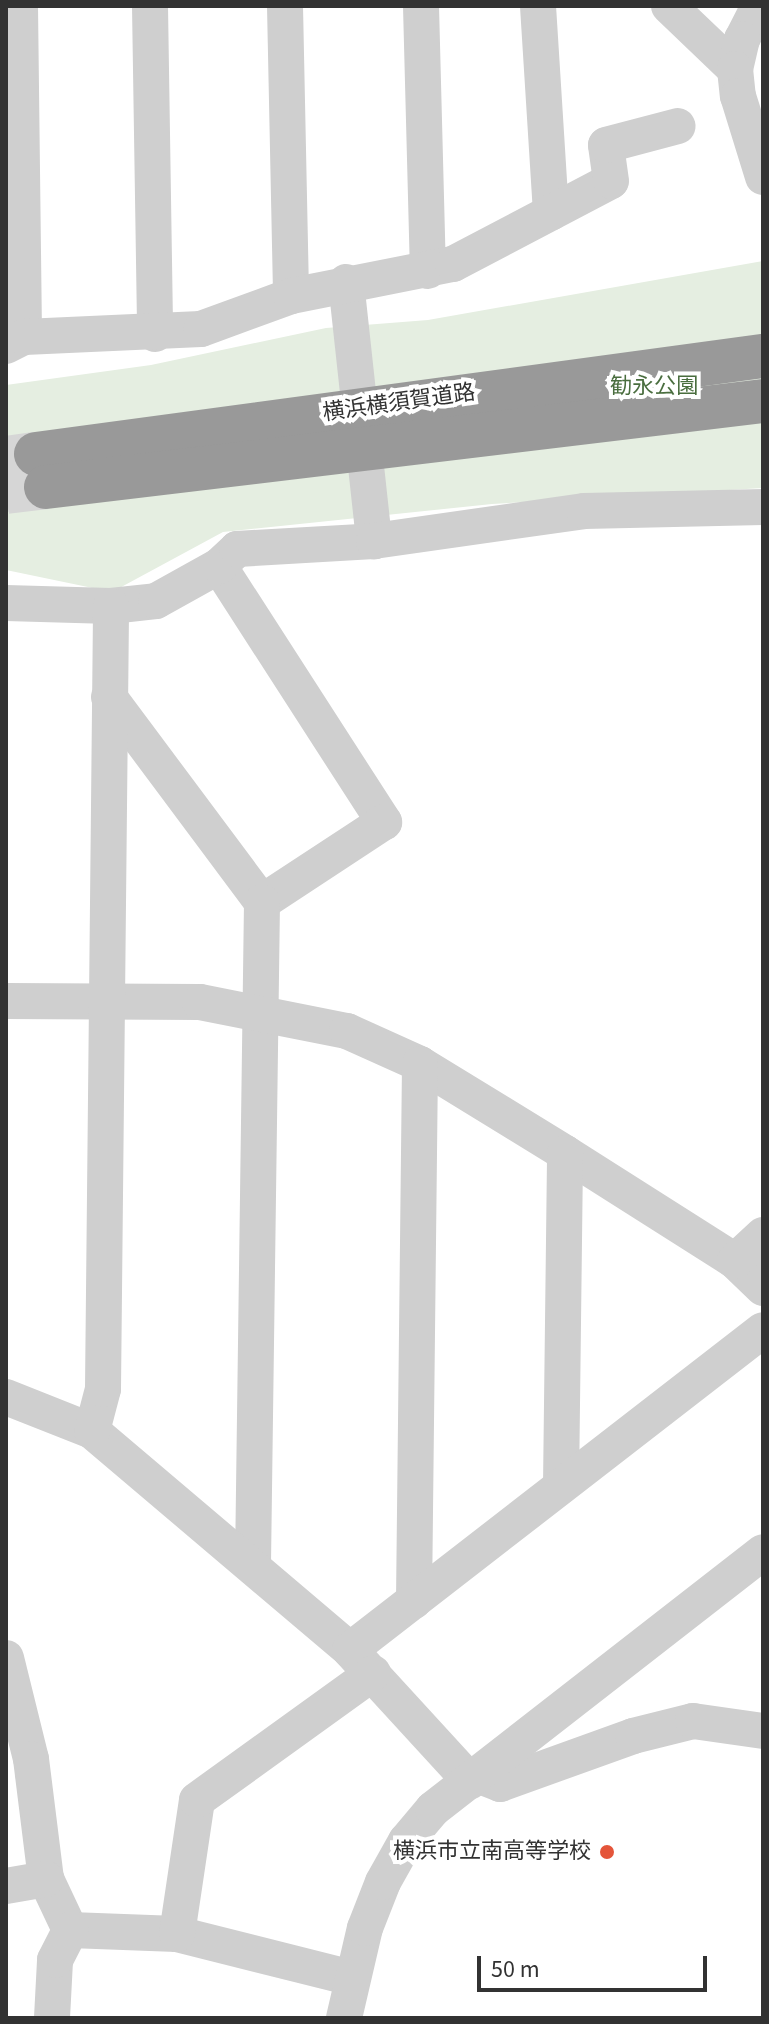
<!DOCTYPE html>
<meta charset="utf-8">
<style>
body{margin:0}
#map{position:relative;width:769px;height:2024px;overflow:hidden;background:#fff;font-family:"Source Sans 3","Noto Sans JP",sans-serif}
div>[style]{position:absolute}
.green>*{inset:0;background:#e5eee1}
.highway-tunnel>*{height:44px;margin-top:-22px;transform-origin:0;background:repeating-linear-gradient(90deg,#d6d6d6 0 44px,transparent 0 66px)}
.minor>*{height:36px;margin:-18px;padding:0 18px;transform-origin:18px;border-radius:18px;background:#cfcfcf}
.highway>*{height:44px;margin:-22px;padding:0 22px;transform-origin:22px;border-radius:22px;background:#999}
.dots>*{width:22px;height:22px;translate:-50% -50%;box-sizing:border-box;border:4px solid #fff;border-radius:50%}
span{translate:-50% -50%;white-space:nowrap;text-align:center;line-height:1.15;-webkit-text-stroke:8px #fff;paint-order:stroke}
.park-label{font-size:22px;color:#4a6e3f}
.street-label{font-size:22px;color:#323232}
.poi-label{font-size:22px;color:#323232}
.right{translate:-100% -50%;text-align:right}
.frame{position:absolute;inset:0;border:8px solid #323232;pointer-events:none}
.scale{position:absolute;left:477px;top:1956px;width:230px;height:36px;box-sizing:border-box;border:4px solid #323232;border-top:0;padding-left:10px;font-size:24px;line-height:28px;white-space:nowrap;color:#323232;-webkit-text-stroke:6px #fff;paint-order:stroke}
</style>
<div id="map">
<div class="green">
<i style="clip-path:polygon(763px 261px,763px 488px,492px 504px,223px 532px,112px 592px,6px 570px,6px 385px,151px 365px,326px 328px,428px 320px)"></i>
</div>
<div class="highway-tunnel">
<i style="left:6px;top:458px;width:30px;rotate:-8deg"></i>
<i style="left:6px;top:492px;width:40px;rotate:-7.1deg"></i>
</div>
<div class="minor">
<i style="left:20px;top:6px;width:331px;rotate:89.3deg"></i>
<i style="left:150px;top:6px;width:328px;rotate:89.1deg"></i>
<i style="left:285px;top:6px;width:290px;rotate:88.8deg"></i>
<i style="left:421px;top:6px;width:265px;rotate:88.5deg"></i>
<i style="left:538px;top:6px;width:207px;rotate:86.4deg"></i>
<i style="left:669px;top:6px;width:91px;rotate:43.7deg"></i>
<i style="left:759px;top:6px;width:37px;rotate:117deg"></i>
<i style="left:742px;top:39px;width:31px;rotate:103deg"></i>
<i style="left:735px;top:69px;width:27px;rotate:84deg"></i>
<i style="left:738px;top:96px;width:85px;rotate:72.8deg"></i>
<i style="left:346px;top:282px;width:261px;rotate:83.8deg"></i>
<i style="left:6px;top:346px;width:20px;rotate:-27deg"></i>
<i style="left:24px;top:337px;width:177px;rotate:-2.6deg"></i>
<i style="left:201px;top:329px;width:96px;rotate:-20.1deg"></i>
<i style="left:291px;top:296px;width:165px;rotate:-11.2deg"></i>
<i style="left:453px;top:264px;width:178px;rotate:-27.7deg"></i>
<i style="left:611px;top:181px;width:36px;rotate:-98deg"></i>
<i style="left:606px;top:145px;width:74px;rotate:-14.8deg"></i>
<i style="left:219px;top:566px;width:305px;rotate:57.2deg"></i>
<i style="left:384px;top:822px;width:146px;rotate:146.7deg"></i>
<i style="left:6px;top:603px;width:105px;rotate:1.6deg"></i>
<i style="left:111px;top:606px;width:45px;rotate:-6.3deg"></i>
<i style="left:156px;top:601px;width:72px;rotate:-29.1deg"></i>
<i style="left:219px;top:566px;width:25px;rotate:-43deg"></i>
<i style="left:237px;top:549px;width:137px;rotate:-3.3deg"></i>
<i style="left:374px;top:541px;width:212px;rotate:-8.1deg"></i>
<i style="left:584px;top:511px;width:179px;rotate:-1.3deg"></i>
<i style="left:109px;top:697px;width:256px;rotate:53.3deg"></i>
<i style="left:262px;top:902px;width:662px;rotate:90.78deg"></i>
<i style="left:6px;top:1001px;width:194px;rotate:0.3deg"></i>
<i style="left:200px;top:1002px;width:150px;rotate:11.2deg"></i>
<i style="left:347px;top:1031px;width:80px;rotate:24.3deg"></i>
<i style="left:420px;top:1064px;width:170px;rotate:31.5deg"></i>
<i style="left:565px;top:1153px;width:201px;rotate:32.4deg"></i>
<i style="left:735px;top:1261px;width:39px;rotate:44deg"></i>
<i style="left:735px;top:1261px;width:38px;rotate:-43deg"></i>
<i style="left:6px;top:1397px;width:92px;rotate:21.6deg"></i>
<i style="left:92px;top:1431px;width:338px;rotate:40.3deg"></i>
<i style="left:350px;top:1650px;width:178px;rotate:47.5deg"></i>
<i style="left:92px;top:1431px;width:43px;rotate:-75.3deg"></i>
<i style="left:103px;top:1389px;width:783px;rotate:-89.41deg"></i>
<i style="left:561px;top:1486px;width:333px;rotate:-89.3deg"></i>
<i style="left:414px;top:1601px;width:537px;rotate:-89.36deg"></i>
<i style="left:350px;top:1650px;width:522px;rotate:-37.77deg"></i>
<i style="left:6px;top:1658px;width:104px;rotate:76.1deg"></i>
<i style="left:31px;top:1759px;width:121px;rotate:82.9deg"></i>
<i style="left:46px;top:1879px;width:56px;rotate:64.8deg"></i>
<i style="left:70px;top:1930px;width:107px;rotate:2.1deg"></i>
<i style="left:177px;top:1934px;width:180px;rotate:14.1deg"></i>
<i style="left:477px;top:1775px;width:25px;rotate:21deg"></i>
<i style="left:500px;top:1784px;width:141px;rotate:-19.8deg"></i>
<i style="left:633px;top:1736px;width:62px;rotate:-14deg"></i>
<i style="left:693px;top:1721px;width:71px;rotate:8.1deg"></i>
<i style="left:6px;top:1886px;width:41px;rotate:-9.9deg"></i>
<i style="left:177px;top:1934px;width:135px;rotate:-81.5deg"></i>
<i style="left:197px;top:1800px;width:217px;rotate:-35.8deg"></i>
<i style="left:52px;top:2018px;width:58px;rotate:-87deg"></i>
<i style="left:55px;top:1960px;width:34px;rotate:-63deg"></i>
<i style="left:344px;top:2018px;width:92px;rotate:-76.9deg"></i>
<i style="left:365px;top:1928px;width:49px;rotate:-68.6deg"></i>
<i style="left:383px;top:1882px;width:47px;rotate:-60.7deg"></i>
<i style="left:406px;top:1841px;width:42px;rotate:-49.8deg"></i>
<i style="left:433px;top:1809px;width:418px;rotate:-37.9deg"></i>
</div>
<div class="highway">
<i style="left:36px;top:454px;width:734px;rotate:-7.68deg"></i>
<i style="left:46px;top:487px;width:722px;rotate:-6.84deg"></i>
</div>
<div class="dots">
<i style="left:607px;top:1852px;background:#e4553a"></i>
</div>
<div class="park-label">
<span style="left:654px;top:387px">勧永公園</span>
</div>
<div class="street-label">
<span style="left:399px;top:403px;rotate:-8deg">横浜横須賀道路</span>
</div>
<div class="poi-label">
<span class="right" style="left:591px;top:1852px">横浜市立南高等学校</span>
</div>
<div class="frame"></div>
<div class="scale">50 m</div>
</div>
